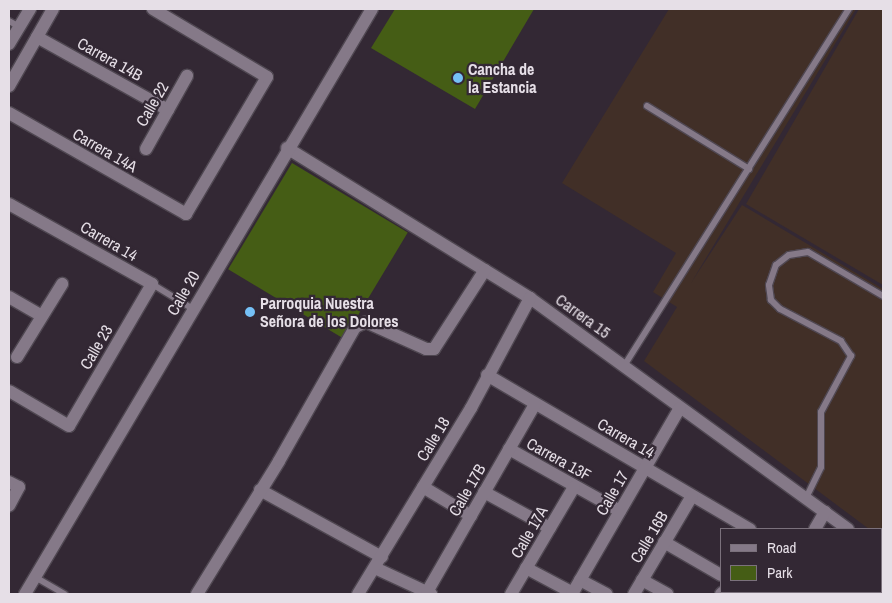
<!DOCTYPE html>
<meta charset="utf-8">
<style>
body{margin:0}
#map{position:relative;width:892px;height:603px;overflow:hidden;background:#332834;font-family:"Archivo Narrow",sans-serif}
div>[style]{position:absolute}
.industrial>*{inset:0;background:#412f27}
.green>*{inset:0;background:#455d15;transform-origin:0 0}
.roads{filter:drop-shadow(1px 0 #4f4751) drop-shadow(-1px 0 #4f4751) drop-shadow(0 1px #4f4751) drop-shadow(0 -1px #4f4751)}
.lane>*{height:6px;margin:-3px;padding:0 3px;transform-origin:3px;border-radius:3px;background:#857988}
.street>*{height:12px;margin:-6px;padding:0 6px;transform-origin:6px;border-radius:6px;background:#857988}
.dots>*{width:14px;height:14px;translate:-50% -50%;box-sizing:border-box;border:2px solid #332834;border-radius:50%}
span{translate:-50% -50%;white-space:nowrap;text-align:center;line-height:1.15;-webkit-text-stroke:4.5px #332834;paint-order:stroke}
.street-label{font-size:16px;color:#e6dfe7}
.poi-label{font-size:16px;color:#e6dfe7;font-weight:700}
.left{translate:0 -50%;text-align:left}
.frame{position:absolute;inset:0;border:10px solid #e6dfe7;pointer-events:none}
.legend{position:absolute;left:720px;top:528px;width:162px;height:65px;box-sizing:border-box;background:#332834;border:1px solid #7b717c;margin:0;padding:6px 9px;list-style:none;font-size:15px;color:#e6dfe7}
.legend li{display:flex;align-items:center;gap:10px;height:25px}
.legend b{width:25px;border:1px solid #7b717c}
</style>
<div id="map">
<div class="industrial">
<i style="clip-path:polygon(669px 9px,856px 9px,691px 283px,742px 205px,883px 289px,883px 540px,881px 529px,869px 529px,644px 361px,677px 307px,653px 292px,676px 253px,562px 183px)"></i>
<i style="clip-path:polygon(859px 9px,883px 9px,883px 285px,746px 204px)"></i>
</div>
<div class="green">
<i style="clip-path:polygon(395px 9px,534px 9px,475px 109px,371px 48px)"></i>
<i style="left:292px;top:163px;width:135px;height:124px;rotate:31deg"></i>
</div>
<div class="roads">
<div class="lane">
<i style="left:9px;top:21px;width:13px;rotate:29deg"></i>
<i style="left:647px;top:106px;width:120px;rotate:31.7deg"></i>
<i style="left:152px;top:284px;width:48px;rotate:31.4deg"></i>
<i style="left:624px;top:366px;width:422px;rotate:-57.8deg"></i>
<i style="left:806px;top:498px;width:34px;rotate:-64deg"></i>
<i style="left:821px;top:467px;width:55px;rotate:-90deg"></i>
<i style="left:821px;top:412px;width:64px;rotate:-61.8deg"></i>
<i style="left:851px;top:356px;width:18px;rotate:-124deg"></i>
<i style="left:841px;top:341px;width:69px;rotate:-152.3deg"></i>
<i style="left:780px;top:309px;width:13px;rotate:-135deg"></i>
<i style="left:771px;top:300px;width:15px;rotate:-98deg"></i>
<i style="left:769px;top:285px;width:21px;rotate:-71deg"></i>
<i style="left:776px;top:265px;width:16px;rotate:-38deg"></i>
<i style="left:789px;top:255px;width:19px;rotate:-9deg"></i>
<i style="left:808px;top:252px;width:87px;rotate:30.4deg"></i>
<i style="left:35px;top:577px;width:34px;rotate:30deg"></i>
</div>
<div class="street">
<i style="left:37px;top:37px;width:150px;rotate:29.1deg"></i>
<i style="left:9px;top:44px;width:41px;rotate:-59deg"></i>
<i style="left:9px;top:86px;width:89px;rotate:-60.3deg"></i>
<i style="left:9px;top:113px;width:204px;rotate:29.7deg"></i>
<i style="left:186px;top:214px;width:159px;rotate:-59.4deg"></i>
<i style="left:267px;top:77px;width:133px;rotate:-149.2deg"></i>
<i style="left:287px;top:148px;width:286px;rotate:31.7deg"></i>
<i style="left:530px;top:298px;width:393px;rotate:36deg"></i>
<i style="left:146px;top:149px;width:84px;rotate:-60.7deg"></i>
<i style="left:9px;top:204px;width:164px;rotate:29.2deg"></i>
<i style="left:152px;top:284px;width:164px;rotate:120.3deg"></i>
<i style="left:69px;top:426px;width:69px;rotate:-149.7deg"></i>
<i style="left:9px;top:297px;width:36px;rotate:30deg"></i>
<i style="left:17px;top:357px;width:86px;rotate:-58.3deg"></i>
<i style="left:487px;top:375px;width:305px;rotate:30.4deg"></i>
<i style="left:509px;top:449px;width:127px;rotate:29.2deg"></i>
<i style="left:9px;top:482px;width:11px;rotate:27deg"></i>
<i style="left:19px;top:487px;width:21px;rotate:118deg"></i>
<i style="left:423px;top:487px;width:56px;rotate:31.1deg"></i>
<i style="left:260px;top:490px;width:139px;rotate:28.8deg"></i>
<i style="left:484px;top:492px;width:75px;rotate:28.6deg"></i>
<i style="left:815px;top:529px;width:20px;rotate:-60deg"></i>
<i style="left:664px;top:542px;width:66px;rotate:30.1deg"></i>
<i style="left:881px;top:554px;width:3px;rotate:45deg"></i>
<i style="left:375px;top:568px;width:62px;rotate:24.9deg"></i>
<i style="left:526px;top:568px;width:53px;rotate:28deg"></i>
<i style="left:580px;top:580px;width:30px;rotate:28deg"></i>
<i style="left:642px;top:580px;width:29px;rotate:29deg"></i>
<i style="left:427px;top:592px;width:217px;rotate:-60.1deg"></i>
<i style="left:859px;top:592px;width:4px;rotate:27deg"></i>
<i style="left:25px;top:594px;width:680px;rotate:-59.33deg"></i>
<i style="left:197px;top:594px;width:156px;rotate:-58.3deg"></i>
<i style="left:279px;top:461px;width:154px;rotate:-60.4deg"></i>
<i style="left:355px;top:327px;width:12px;rotate:-24deg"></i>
<i style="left:366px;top:322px;width:66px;rotate:24.2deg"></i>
<i style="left:426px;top:349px;width:8px"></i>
<i style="left:434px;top:349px;width:94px;rotate:-57.2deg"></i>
<i style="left:358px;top:594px;width:218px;rotate:-58.7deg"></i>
<i style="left:471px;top:408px;width:125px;rotate:-61.8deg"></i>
<i style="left:511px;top:594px;width:124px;rotate:-59.5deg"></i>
<i style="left:572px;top:594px;width:215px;rotate:-59.9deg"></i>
<i style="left:634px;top:594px;width:114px;rotate:-59.4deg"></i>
<i style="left:721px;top:594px;width:3px;rotate:-45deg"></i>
<i style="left:778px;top:594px;width:3px;rotate:-45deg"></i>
<i style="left:840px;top:594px;width:3px;rotate:-45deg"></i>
</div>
</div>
<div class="dots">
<i style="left:458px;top:78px;background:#75c0f6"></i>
<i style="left:250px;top:312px;background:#75c0f6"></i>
</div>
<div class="street-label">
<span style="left:110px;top:59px;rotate:29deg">Carrera 14B</span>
<span style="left:152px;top:104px;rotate:-60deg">Calle 22</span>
<span style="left:105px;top:150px;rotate:30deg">Carrera 14A</span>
<span style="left:109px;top:241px;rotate:30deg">Carrera 14</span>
<span style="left:183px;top:293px;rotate:-60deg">Calle 20</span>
<span style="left:583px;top:316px;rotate:36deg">Carrera 15</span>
<span style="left:96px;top:347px;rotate:-60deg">Calle 23</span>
<span style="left:626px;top:438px;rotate:30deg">Carrera 14</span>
<span style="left:433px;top:439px;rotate:-59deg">Calle 18</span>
<span style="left:559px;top:459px;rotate:29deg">Carrera 13F</span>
<span style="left:467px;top:490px;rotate:-60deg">Calle 17B</span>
<span style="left:612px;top:493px;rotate:-60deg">Calle 17</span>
<span style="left:529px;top:532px;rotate:-60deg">Calle 17A</span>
<span style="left:649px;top:537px;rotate:-59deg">Calle 16B</span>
</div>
<div class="poi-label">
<span class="left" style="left:468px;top:78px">Cancha de<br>la Estancia</span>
<span class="left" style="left:260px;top:312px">Parroquia Nuestra<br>Señora de los Dolores</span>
</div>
<div class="frame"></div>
<ul class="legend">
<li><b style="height:6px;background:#857988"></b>Road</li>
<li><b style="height:14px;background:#455d15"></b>Park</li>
</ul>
</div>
